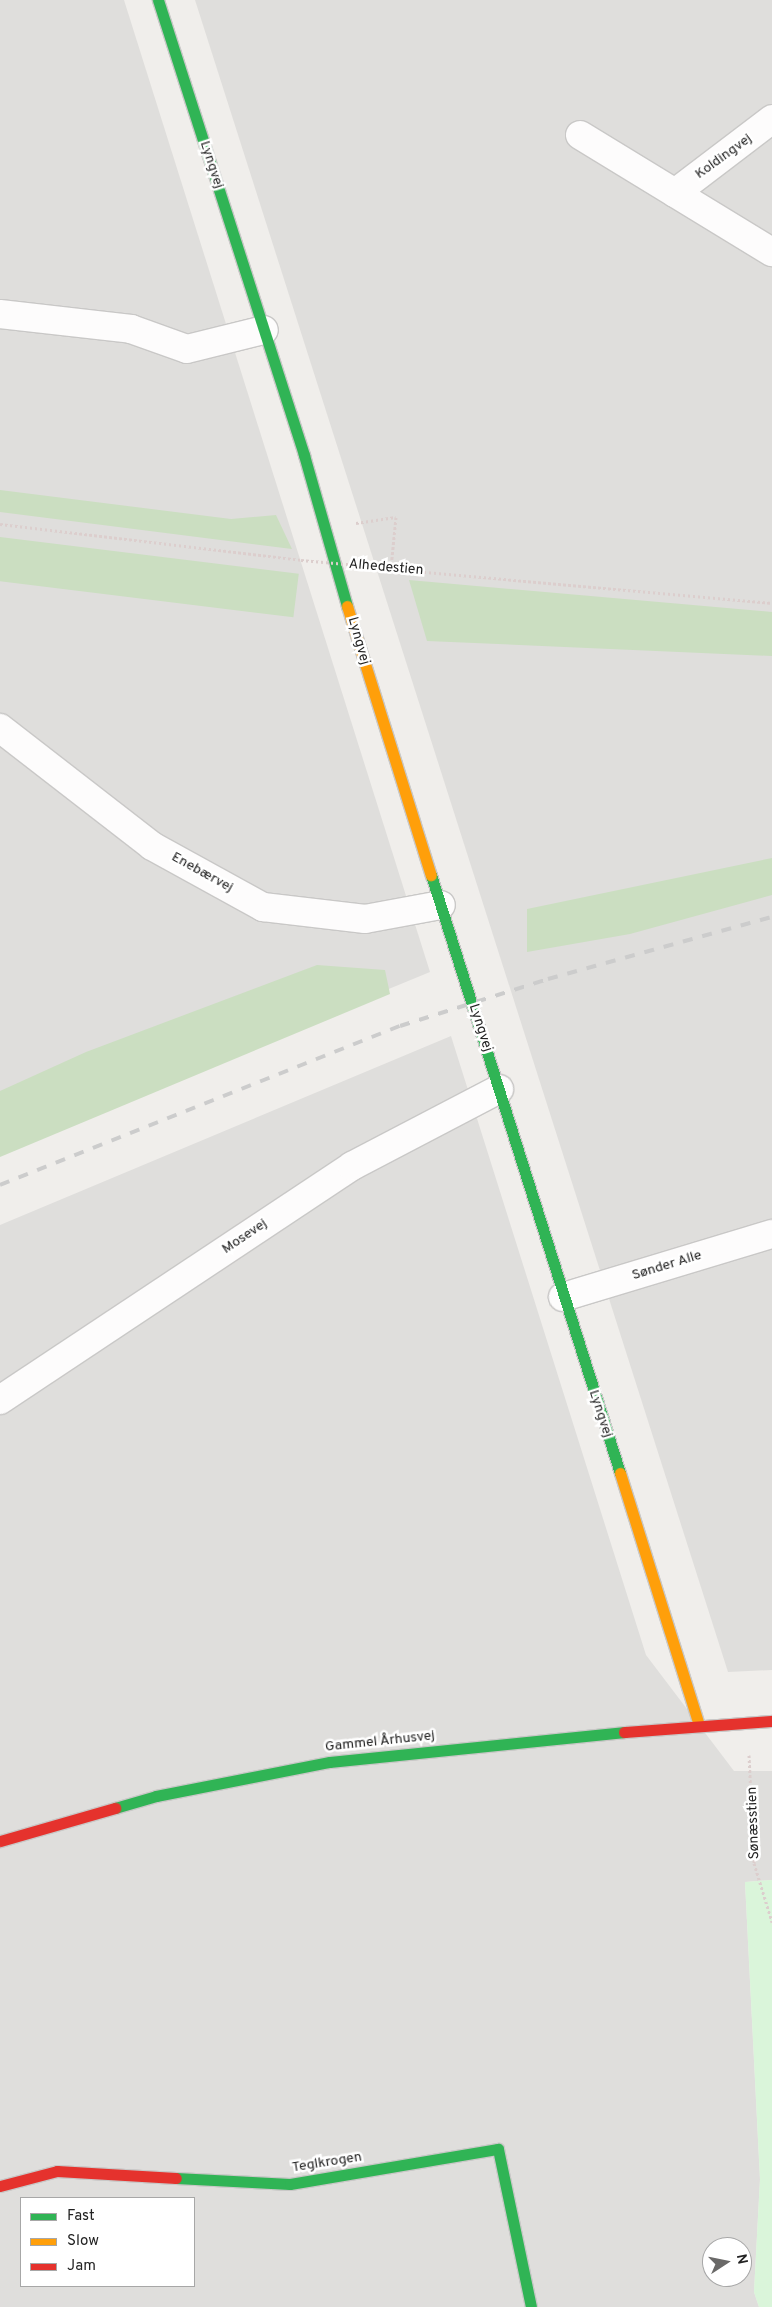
<!DOCTYPE html>
<meta charset="utf-8">
<style>
body{margin:0}
#map{position:relative;width:772px;height:2307px;overflow:hidden;background:#f0eeeb;font-family:Overpass,sans-serif}
div>[style]{position:absolute}
.residential>*{inset:0;background:#dfdedc}
.forest>*{inset:0;background:#cbdec1;transform-origin:0 0}
.park>*{inset:0;background:#daf5da}
.path>*{height:3px;margin-top:-1.5px;transform-origin:0;background:repeating-linear-gradient(90deg,#dccecd 0 2.5px,transparent 0 5px)}
.roads{filter:drop-shadow(1px 0 #c9c8c7) drop-shadow(-1px 0 #c9c8c7) drop-shadow(0 1px #c9c8c7) drop-shadow(0 -1px #c9c8c7)}
.street>*{height:28px;margin:-14px;padding:0 14px;transform-origin:14px;border-radius:14px;background:#fdfcfc}
.fast>*{height:11px;margin:-5.5px;padding:0 5.5px;transform-origin:5.5px;border-radius:5.5px;background:#30b455}
.slow>*{height:11px;margin:-5.5px;padding:0 5.5px;transform-origin:5.5px;border-radius:5.5px;background:#ff9f0a}
.jam>*{height:11px;margin:-5.5px;padding:0 5.5px;transform-origin:5.5px;border-radius:5.5px;background:#e5322d}
.rail>*{height:4px;margin-top:-2px;transform-origin:0;background:repeating-linear-gradient(90deg,#ccc 0 10px,transparent 0 20px)}
.path-bridge>*{height:3px;margin-top:-1.5px;transform-origin:0;background:repeating-linear-gradient(90deg,#dccecd 0 2.5px,transparent 0 5px)}
span{translate:-50% -50%;white-space:nowrap;text-align:center;line-height:1.15;-webkit-text-stroke:5px #fff;paint-order:stroke}
.street-label{font-size:14px;color:#222}
.legend{position:absolute;left:20px;top:2197px;width:175px;height:90px;box-sizing:border-box;background:#fff;border:1px solid #a7a7a7;margin:0;padding:6px 9px;list-style:none;font-size:15px;color:#222}
.legend li{display:flex;align-items:center;gap:10px;height:25px}
.legend b{width:25px;border:1px solid #a7a7a7}
.north{position:absolute;left:702px;top:2237px;width:50px;height:50px;box-sizing:border-box;background:#fff;border:1px solid #a7a7a7;border-radius:50%;rotate:79deg;font-size:14px;font-weight:700;line-height:20px;text-align:center;color:#222}
.north::after{content:'';display:block;margin:auto;width:18px;height:22px;background:#6a6968;clip-path:polygon(50% 0,100% 100%,50% 72%,0 100%)}
</style>
<div id="map">
<div class="residential">
<i style="clip-path:polygon(0 0,124px 0,430px 972px,0 1149px)"></i>
<i style="clip-path:polygon(195px 0,772px 0,772px 1670px,728px 1672px)"></i>
<i style="clip-path:polygon(evenodd,451px 1036px,646px 1655px,734px 1771px,772px 1771px,772px 1880px,745px 1882px,760px 2179px,754px 2292px,759px 2307px,0 2307px,0 1225px,451px 1036px,21px 2198px,194px 2198px,194px 2286px,21px 2286px,21px 2198px,451px 1036px,712px 2247px,742px 2247px,742px 2277px,712px 2277px,712px 2247px)"></i>
</div>
<div class="forest">
<i style="clip-path:polygon(0 490px,231px 519px,276px 515px,292px 549px,0 512px)"></i>
<i style="left:0;top:537px;width:301px;height:44px;rotate:7deg"></i>
<i style="clip-path:polygon(409px 580px,772px 612px,772px 656px,427px 641px)"></i>
<i style="clip-path:polygon(772px 858px,772px 895px,630px 934px,527px 952px,527px 909px)"></i>
<i style="clip-path:polygon(317px 965px,385px 970px,390px 994px,0 1157px,0 1091px,86px 1052px)"></i>
</div>
<div class="park">
<i style="clip-path:polygon(772px 1880px,772px 2307px,759px 2307px,754px 2292px,760px 2179px,745px 1882px)"></i>
</div>
<div class="path">
<i style="left:356px;top:523px;width:40px;rotate:-8.5deg"></i>
<i style="left:396px;top:517px;width:51px;rotate:95.6deg"></i>
<i style="left:0;top:524px;width:303px;rotate:6.8deg"></i>
<i style="left:369px;top:567px;width:405px;rotate:5.1deg"></i>
<i style="left:749px;top:1755px;width:108px;rotate:87.3deg"></i>
<i style="left:754px;top:1863px;width:62px;rotate:73deg"></i>
</div>
<div class="roads">
<div class="street">
<i style="left:580px;top:135px;width:225px;rotate:31.4deg"></i>
<i style="left:675px;top:193px;width:122px;rotate:-37.3deg"></i>
<i style="left:0;top:314px;width:132px;rotate:6.5deg"></i>
<i style="left:131px;top:329px;width:59px;rotate:19.7deg"></i>
<i style="left:187px;top:349px;width:79px;rotate:-13.9deg"></i>
<i style="left:0;top:728px;width:192px;rotate:37.8deg"></i>
<i style="left:152px;top:846px;width:127px;rotate:28.8deg"></i>
<i style="left:263px;top:907px;width:103px;rotate:6.7deg"></i>
<i style="left:365px;top:919px;width:77px;rotate:-10.4deg"></i>
<i style="left:563px;top:1297px;width:218px;rotate:-16.8deg"></i>
<i style="left:0;top:1400px;width:423px;rotate:-33.6deg"></i>
<i style="left:352px;top:1166px;width:166px;rotate:-27.6deg"></i>
</div>
<div class="fast">
<i style="left:158px;top:0;width:478px;rotate:72.2deg"></i>
<i style="left:304px;top:455px;width:157px;rotate:74.1deg"></i>
<i style="left:431px;top:875px;width:627px;rotate:72.46deg"></i>
<i style="left:115px;top:1808px;width:43px;rotate:-16.3deg"></i>
<i style="left:156px;top:1796px;width:177px;rotate:-11.1deg"></i>
<i style="left:330px;top:1762px;width:296px;rotate:-5.8deg"></i>
<i style="left:176px;top:2178px;width:114px;rotate:3deg"></i>
<i style="left:290px;top:2184px;width:211px;rotate:-9.6deg"></i>
<i style="left:498px;top:2149px;width:161px;rotate:78.2deg"></i>
</div>
<div class="slow">
<i style="left:347px;top:606px;width:282px;rotate:72.7deg"></i>
<i style="left:620px;top:1473px;width:264px;rotate:72.6deg"></i>
</div>
<div class="jam">
<i style="left:624px;top:1732px;width:148px;rotate:-4.3deg"></i>
<i style="left:0;top:1841px;width:120px;rotate:-16deg"></i>
<i style="left:0;top:2186px;width:59px;rotate:-14.7deg"></i>
<i style="left:57px;top:2171px;width:119px;rotate:3.4deg"></i>
</div>
</div>
<div class="rail">
<i style="left:0;top:1185px;width:430px;rotate:-21.7deg"></i>
<i style="left:400px;top:1026px;width:155px;rotate:-17.6deg"></i>
<i style="left:548px;top:979px;width:232px;rotate:-15.5deg"></i>
</div>
<div class="path-bridge">
<i style="left:301px;top:560px;width:68px;rotate:5deg"></i>
</div>
<div class="street-label">
<span style="left:724px;top:157px;rotate:-36deg">Koldingvej</span>
<span style="left:211px;top:165px;rotate:72deg">Lyngvej</span>
<span style="left:386px;top:568px;rotate:5deg">Alhedestien</span>
<span style="left:358px;top:641px;rotate:74deg">Lyngvej</span>
<span style="left:202px;top:873px;rotate:29deg">Enebærvej</span>
<span style="left:480px;top:1028px;rotate:72deg">Lyngvej</span>
<span style="left:245px;top:1237px;rotate:-34deg">Mosevej</span>
<span style="left:667px;top:1266px;rotate:-17deg">Sønder Alle</span>
<span style="left:600px;top:1414px;rotate:72deg">Lyngvej</span>
<span style="left:380px;top:1742px;rotate:-6deg">Gammel Århusvej</span>
<span style="left:754px;top:1823px;rotate:-92deg">Sønæsstien</span>
<span style="left:327px;top:2163px;rotate:-9deg">Teglkrogen</span>
</div>
<ul class="legend">
<li><b style="height:6px;background:#30b455"></b>Fast</li>
<li><b style="height:6px;background:#ff9f0a"></b>Slow</li>
<li><b style="height:6px;background:#e5322d"></b>Jam</li>
</ul>
<div class="north">N</div>
</div>
